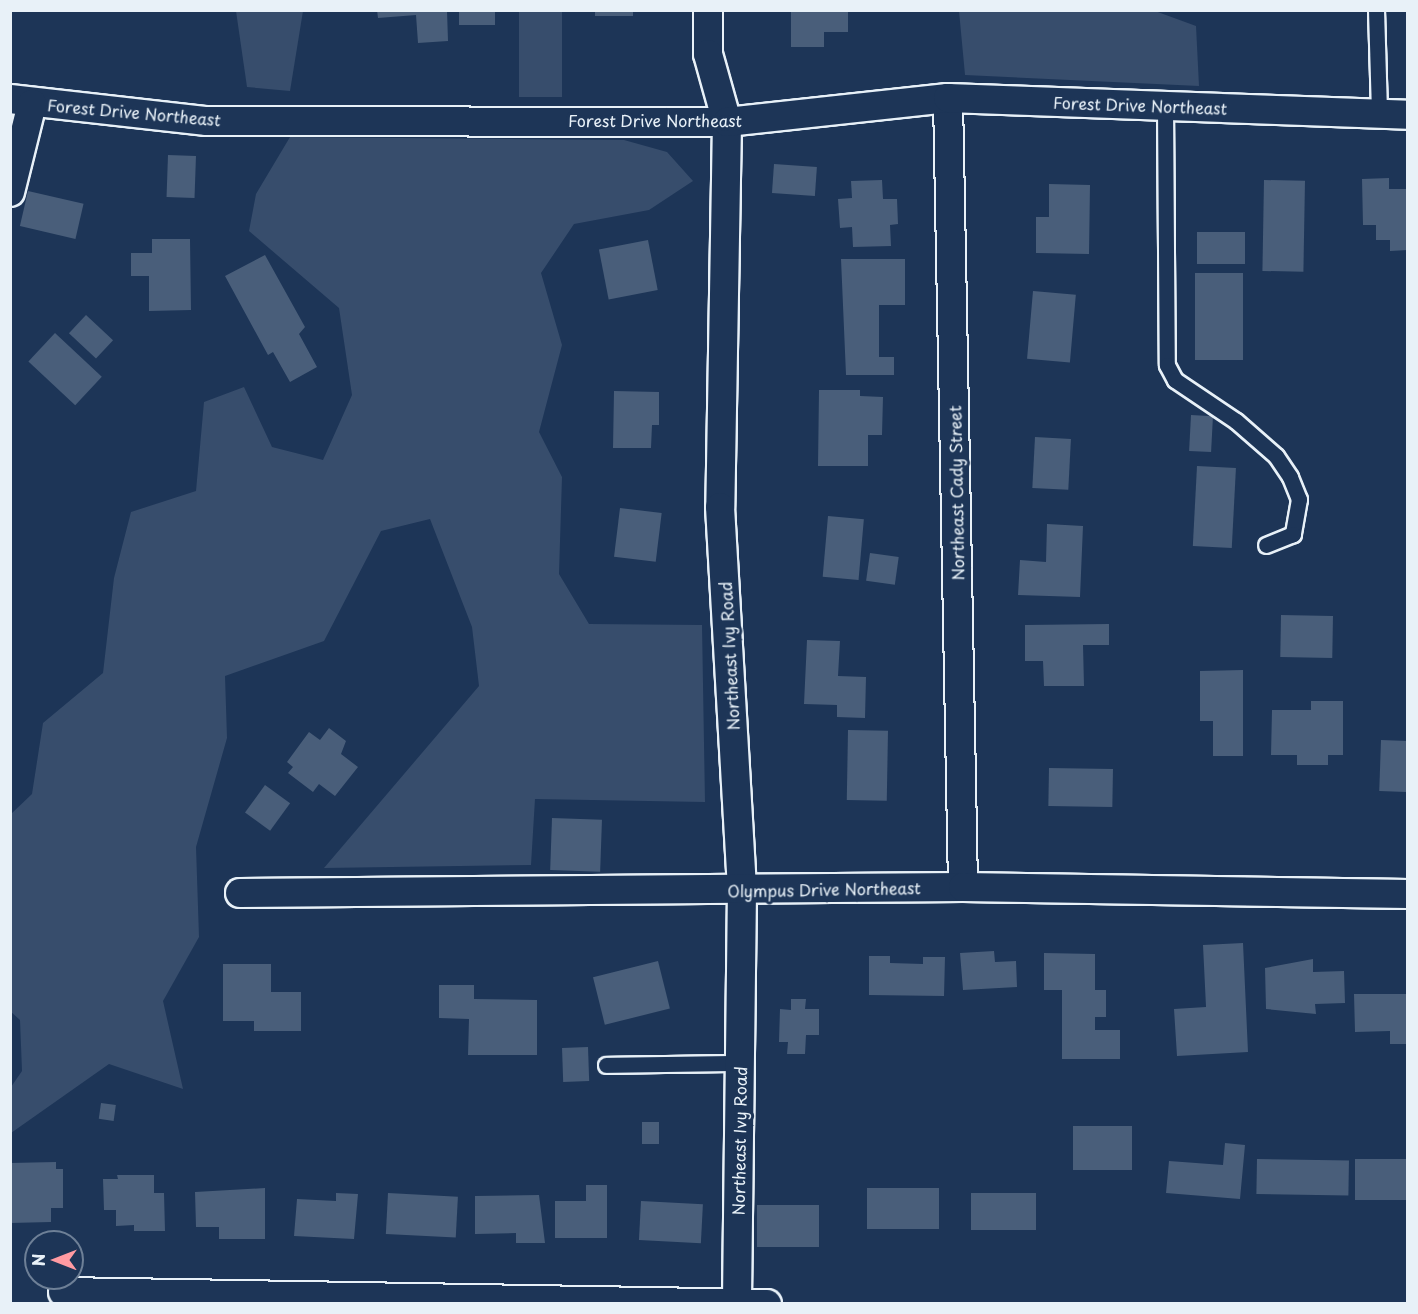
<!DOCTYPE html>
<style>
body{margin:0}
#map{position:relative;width:1418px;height:1314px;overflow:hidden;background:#1d3557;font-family:"Playpen Sans",sans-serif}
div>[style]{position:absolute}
.green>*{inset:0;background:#374d6c;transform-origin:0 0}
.building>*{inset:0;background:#495e7a;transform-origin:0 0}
.roads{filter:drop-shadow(2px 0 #e8f1f8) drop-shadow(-2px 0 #e8f1f8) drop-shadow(0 2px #e8f1f8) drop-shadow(0 -2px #e8f1f8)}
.lane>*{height:15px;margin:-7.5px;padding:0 7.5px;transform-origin:7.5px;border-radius:7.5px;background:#1d3557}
.street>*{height:28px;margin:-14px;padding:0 14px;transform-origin:14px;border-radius:14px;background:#1d3557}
span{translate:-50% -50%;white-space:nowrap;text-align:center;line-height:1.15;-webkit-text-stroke:6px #1d3557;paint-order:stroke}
.street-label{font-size:16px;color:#e8f1f8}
.frame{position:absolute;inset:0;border:12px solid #e8f1f8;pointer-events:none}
.north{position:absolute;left:24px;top:1230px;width:60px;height:60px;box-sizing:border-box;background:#1d3557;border:2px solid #6e8097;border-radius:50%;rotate:270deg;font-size:16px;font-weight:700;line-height:24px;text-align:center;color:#e8f1f8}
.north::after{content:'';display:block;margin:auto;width:21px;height:27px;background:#ff9aa2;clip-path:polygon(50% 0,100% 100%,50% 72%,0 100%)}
</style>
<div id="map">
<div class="green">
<i style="clip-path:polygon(236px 11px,303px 11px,290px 91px,247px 87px)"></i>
<i style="left:519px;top:11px;width:43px;height:86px"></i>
<i style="clip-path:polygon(959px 11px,1155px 11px,1196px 26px,1199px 86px,965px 75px)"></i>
<i style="clip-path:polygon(290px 137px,624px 140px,667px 152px,693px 181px,649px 210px,574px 224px,541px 273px,562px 345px,539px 432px,562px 477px,559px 574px,589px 624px,702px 625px,705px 802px,535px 799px,531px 865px,324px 868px,479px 686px,472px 627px,430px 519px,381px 531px,324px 641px,225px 676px,227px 738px,196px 847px,199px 937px,163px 1001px,183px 1089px,109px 1064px,11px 1133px,11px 1087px,22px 1071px,20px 1020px,10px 1011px,11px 814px,32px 794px,43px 723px,103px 673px,114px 578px,131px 512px,196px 491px,204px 402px,244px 387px,272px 447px,323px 460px,352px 395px,339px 308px,249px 231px,256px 194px)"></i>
</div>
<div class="building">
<i style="clip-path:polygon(377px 10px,447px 10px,448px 41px,418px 43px,416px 15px,378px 18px)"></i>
<i style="left:459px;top:10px;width:36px;height:15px"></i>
<i style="left:595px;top:10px;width:38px;height:6px"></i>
<i style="clip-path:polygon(791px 10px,848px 10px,848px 32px,824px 32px,824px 47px,791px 47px)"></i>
<i style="left:168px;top:155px;width:28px;height:42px;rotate:2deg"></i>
<i style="left:774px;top:164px;width:43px;height:29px;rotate:4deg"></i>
<i style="clip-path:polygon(1389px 178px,1389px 189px,1408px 189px,1408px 250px,1390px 251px,1390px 240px,1376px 240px,1376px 225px,1363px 225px,1362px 179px)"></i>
<i style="clip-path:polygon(882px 180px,883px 199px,897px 199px,898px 224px,890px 225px,891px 246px,853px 247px,852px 227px,840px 228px,838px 199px,852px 198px,851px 181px)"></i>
<i style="left:1264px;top:180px;width:41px;height:91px;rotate:1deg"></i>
<i style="clip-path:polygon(1049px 184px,1090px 185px,1089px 254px,1036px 253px,1036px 217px,1049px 217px)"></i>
<i style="left:28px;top:191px;width:57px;height:36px;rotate:13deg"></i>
<i style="left:1245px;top:232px;width:32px;height:48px;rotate:90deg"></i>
<i style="clip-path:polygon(152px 239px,190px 239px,191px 310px,149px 311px,149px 276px,131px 276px,131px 253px,152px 253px)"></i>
<i style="left:648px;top:240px;width:51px;height:50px;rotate:79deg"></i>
<i style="clip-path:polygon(265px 255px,305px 327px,299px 334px,317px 367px,290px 382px,273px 352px,268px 355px,225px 276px)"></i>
<i style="clip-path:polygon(841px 259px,905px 259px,905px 305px,879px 305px,879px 357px,894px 357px,894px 375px,846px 375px)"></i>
<i style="left:1195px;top:273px;width:48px;height:87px"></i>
<i style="left:1033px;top:291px;width:43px;height:68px;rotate:5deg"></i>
<i style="left:86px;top:315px;width:37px;height:25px;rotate:43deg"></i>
<i style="left:55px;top:333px;width:64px;height:39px;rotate:43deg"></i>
<i style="clip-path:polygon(819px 390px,860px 390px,860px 396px,883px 397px,882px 435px,868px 435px,868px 466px,818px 466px)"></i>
<i style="clip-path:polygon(614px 391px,659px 392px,659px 425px,652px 425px,651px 448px,613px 448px)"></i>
<i style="left:1191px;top:415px;width:22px;height:36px;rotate:3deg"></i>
<i style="left:1035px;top:437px;width:36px;height:51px;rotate:3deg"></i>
<i style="left:1197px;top:466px;width:39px;height:80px;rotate:3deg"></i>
<i style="left:620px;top:508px;width:42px;height:49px;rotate:7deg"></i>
<i style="left:828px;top:516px;width:36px;height:61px;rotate:5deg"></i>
<i style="clip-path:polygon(1047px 524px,1083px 526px,1080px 597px,1018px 595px,1020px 560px,1046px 562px)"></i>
<i style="left:870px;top:553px;width:29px;height:28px;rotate:8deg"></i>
<i style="left:1281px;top:615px;width:52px;height:42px;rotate:1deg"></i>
<i style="clip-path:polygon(1109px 624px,1109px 645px,1083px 645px,1084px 686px,1044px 686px,1043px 661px,1025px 661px,1025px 625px)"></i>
<i style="clip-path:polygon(807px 640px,840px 641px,838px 676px,866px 677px,865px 718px,837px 717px,837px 705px,804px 704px)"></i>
<i style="clip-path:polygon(1243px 670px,1243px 756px,1213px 756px,1213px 721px,1200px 721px,1200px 671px)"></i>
<i style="clip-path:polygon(1311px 701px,1343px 701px,1343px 755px,1328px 755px,1328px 765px,1297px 765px,1297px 755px,1271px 755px,1272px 710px,1311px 710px)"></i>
<i style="clip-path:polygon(329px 728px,346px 741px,341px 754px,358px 767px,335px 796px,319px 784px,313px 792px,288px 773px,293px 767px,287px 762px,309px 732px,320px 740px)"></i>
<i style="left:848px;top:730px;width:40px;height:70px;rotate:1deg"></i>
<i style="left:1408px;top:741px;width:51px;height:27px;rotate:92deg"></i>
<i style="left:1049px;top:768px;width:64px;height:38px;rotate:1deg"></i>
<i style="left:265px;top:785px;width:31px;height:34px;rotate:36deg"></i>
<i style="left:552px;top:818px;width:50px;height:52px;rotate:2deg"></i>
<i style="clip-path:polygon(1243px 943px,1248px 1052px,1177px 1056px,1174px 1009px,1206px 1007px,1203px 945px)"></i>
<i style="clip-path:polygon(994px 951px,995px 962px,1016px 961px,1017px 987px,963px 990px,960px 953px)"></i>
<i style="clip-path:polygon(1044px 953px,1095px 954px,1095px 990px,1106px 990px,1106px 1017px,1095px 1017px,1095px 1030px,1120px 1030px,1120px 1059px,1062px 1059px,1062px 990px,1044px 990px)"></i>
<i style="clip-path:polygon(869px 956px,890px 956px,890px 963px,923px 964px,923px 957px,945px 957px,944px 996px,869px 995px)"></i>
<i style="clip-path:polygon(1313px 959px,1313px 972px,1344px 971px,1345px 1003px,1315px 1004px,1316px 1014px,1266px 1009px,1265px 968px)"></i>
<i style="left:658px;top:961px;width:49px;height:67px;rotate:76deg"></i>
<i style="clip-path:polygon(223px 964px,271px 964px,271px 992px,301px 992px,301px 1031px,254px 1031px,254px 1021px,223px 1021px)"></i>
<i style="clip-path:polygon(439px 985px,474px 985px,474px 999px,537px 1000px,537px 1055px,468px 1055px,469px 1019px,439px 1018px)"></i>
<i style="clip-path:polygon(1354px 994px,1408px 994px,1408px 1044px,1390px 1044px,1390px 1031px,1355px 1032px)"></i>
<i style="clip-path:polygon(791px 999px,806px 999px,805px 1009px,819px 1009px,819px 1035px,806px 1035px,805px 1054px,787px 1054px,788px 1042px,779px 1042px,780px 1009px,791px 1010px)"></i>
<i style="left:588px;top:1047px;width:34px;height:26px;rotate:88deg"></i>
<i style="left:101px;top:1103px;width:15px;height:16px;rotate:8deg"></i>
<i style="left:642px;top:1122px;width:17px;height:22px"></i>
<i style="left:1073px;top:1126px;width:59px;height:44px"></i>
<i style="clip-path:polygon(1225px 1143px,1245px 1145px,1240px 1199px,1166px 1193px,1169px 1161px,1223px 1165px)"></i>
<i style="left:1257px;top:1159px;width:92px;height:35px;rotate:1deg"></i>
<i style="left:1355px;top:1159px;width:53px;height:41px"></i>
<i style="clip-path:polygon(56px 1162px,56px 1169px,63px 1169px,63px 1208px,51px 1208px,51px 1222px,10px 1223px,10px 1163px)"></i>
<i style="clip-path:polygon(117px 1175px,154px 1175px,154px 1193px,164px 1193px,165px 1231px,134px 1231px,134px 1225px,116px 1226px,116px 1210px,104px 1210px,103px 1179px,118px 1179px)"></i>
<i style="clip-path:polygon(586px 1185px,607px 1185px,607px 1238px,555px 1238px,555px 1201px,586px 1201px)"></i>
<i style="clip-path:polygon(265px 1188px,265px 1239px,219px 1239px,219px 1227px,196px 1227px,195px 1192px)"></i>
<i style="left:867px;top:1188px;width:72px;height:41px"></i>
<i style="clip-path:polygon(336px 1193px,358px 1194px,354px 1239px,294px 1236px,297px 1199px,336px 1201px)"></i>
<i style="left:388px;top:1193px;width:70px;height:41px;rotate:3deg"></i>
<i style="left:971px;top:1193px;width:65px;height:37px"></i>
<i style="clip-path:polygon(539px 1195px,545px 1243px,516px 1243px,516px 1233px,475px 1234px,475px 1196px)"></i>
<i style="left:641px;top:1201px;width:62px;height:39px;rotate:3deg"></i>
<i style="left:757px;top:1205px;width:62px;height:42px"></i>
</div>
<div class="roads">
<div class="lane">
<i style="left:1376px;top:10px;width:104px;rotate:88.3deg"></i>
<i style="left:1165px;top:106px;width:259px;rotate:89.6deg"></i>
<i style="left:1167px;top:365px;width:17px;rotate:62deg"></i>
<i style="left:1175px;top:380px;width:73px;rotate:33.9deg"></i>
<i style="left:1236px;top:421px;width:53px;rotate:41.2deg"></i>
<i style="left:1276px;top:456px;width:25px;rotate:56deg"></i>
<i style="left:1290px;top:477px;width:24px;rotate:68deg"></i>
<i style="left:1299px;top:499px;width:36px;rotate:100deg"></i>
<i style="left:1293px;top:534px;width:29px;rotate:158deg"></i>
<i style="left:606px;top:1065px;width:134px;rotate:-0.9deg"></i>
</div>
<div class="street">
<i style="left:708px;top:10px;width:44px;rotate:90deg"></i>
<i style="left:708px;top:54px;width:71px;rotate:74.4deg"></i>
<i style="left:727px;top:122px;width:385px;rotate:91deg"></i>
<i style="left:720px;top:507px;width:384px;rotate:86.7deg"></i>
<i style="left:742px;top:890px;width:414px;rotate:90.7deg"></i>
<i style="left:948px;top:98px;width:789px;rotate:88.91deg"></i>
<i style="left:10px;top:99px;width:198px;rotate:6.4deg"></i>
<i style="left:207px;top:121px;width:520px;rotate:0.11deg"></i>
<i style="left:727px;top:122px;width:222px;rotate:-6.2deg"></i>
<i style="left:948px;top:98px;width:460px;rotate:2.1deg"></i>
<i style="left:10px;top:192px;width:91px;rotate:-76deg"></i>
<i style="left:240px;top:893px;width:723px;rotate:-0.48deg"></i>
<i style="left:963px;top:887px;width:445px;rotate:0.9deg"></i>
<i style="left:63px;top:1292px;width:704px;rotate:0.98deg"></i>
</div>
</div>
<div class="street-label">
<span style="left:1140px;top:105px;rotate:2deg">Forest Drive Northeast</span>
<span style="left:134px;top:112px;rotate:5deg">Forest Drive Northeast</span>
<span style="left:655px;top:120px">Forest Drive Northeast</span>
<span style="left:956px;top:493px;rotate:-91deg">Northeast Cady Street</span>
<span style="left:729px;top:656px;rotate:-93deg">Northeast Ivy Road</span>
<span style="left:824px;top:889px;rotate:-1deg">Olympus Drive Northeast</span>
<span style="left:739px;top:1141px;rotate:-89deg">Northeast Ivy Road</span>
</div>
<div class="frame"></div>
<div class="north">N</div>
</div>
